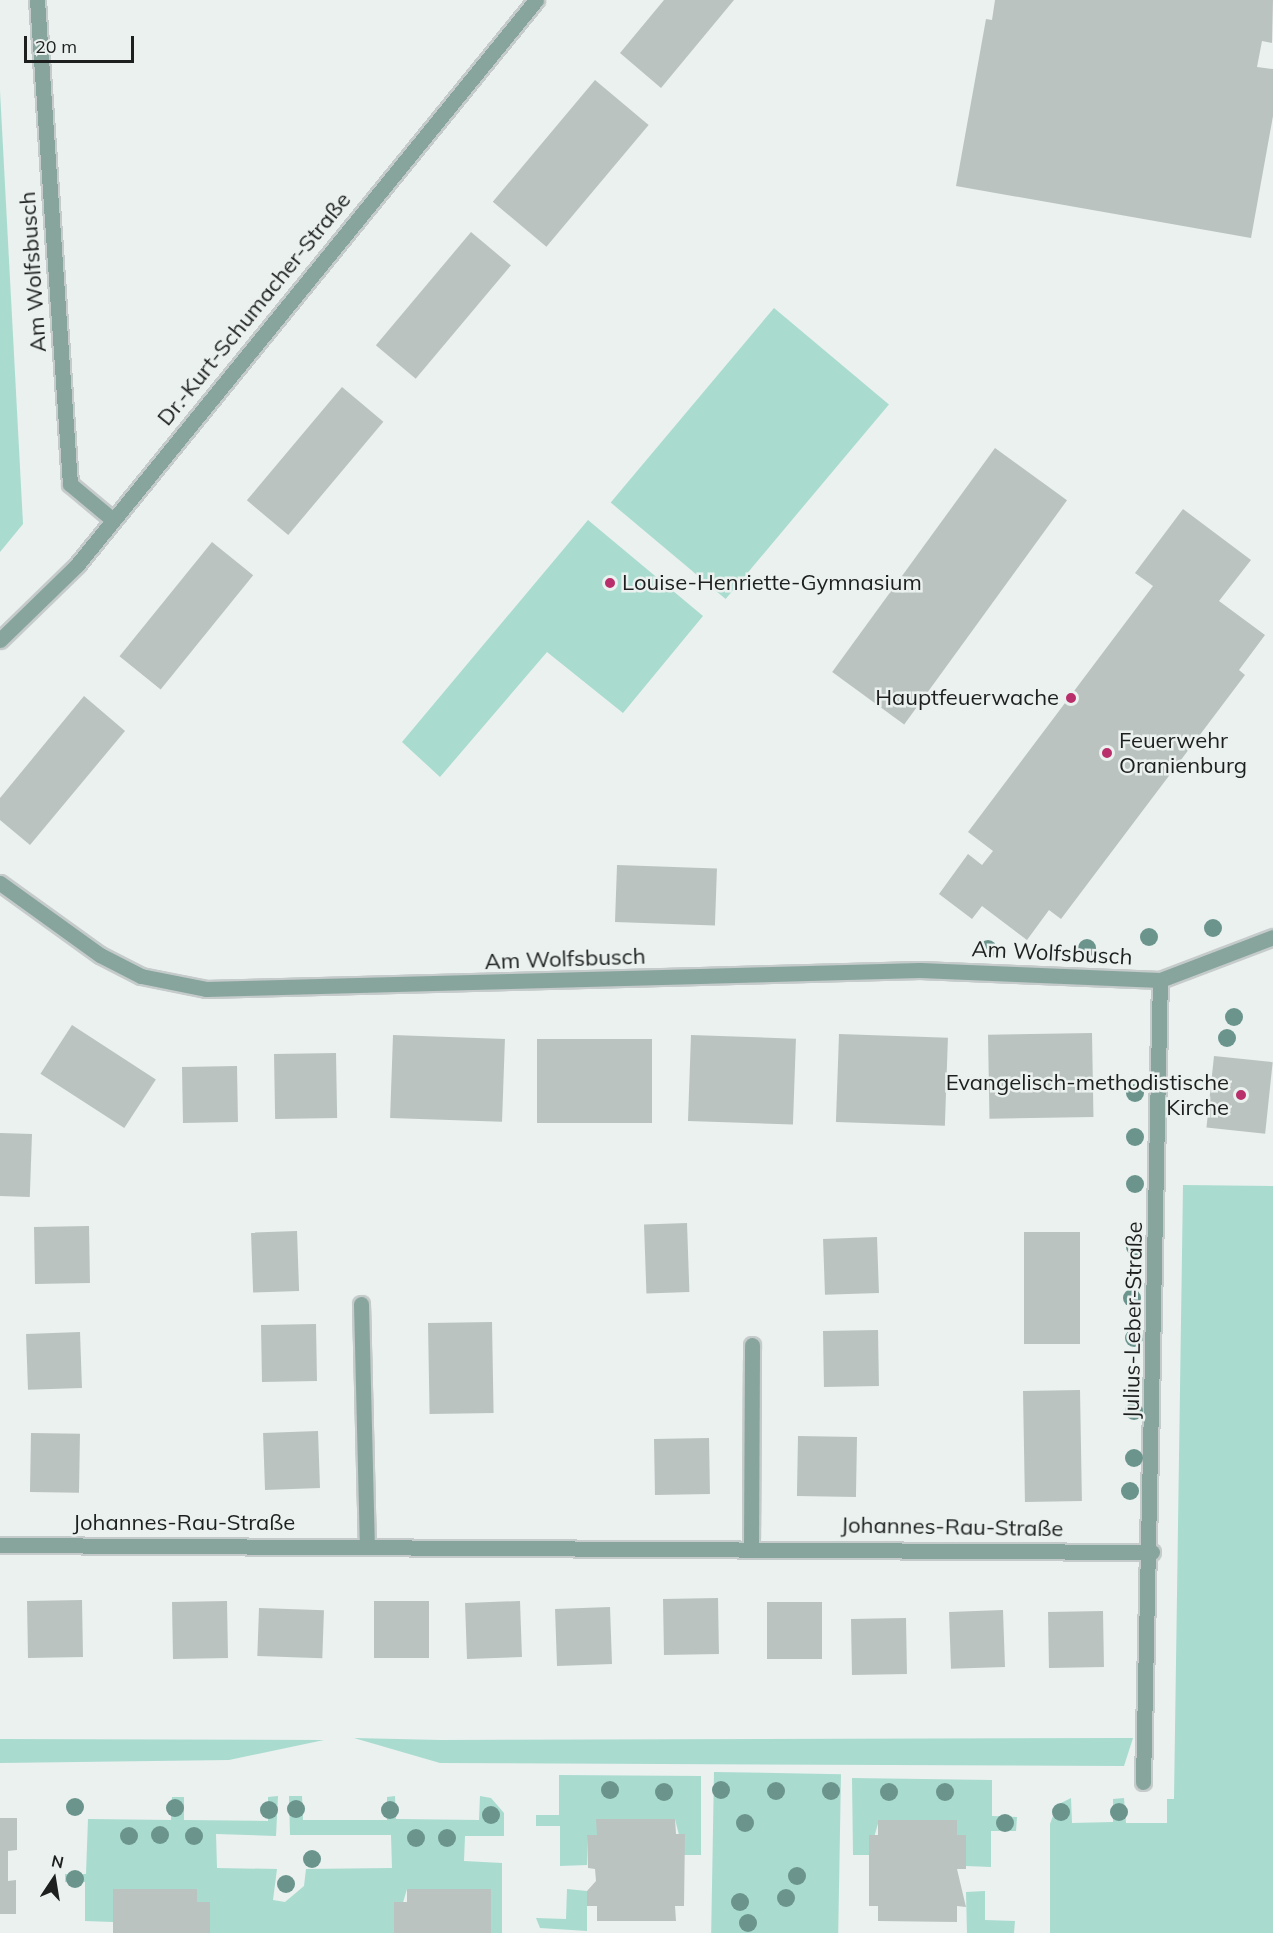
<!DOCTYPE html>
<meta charset="utf-8">
<style>
body{margin:0}
#map{position:relative;width:1273px;height:1933px;overflow:hidden;background:#eaf1ef;font-family:Mulish,sans-serif}
div>[style]{position:absolute}
.green>*{inset:0;background:#a9dbcf;transform-origin:0 0}
.building>*{inset:0;background:#bbc3c1;transform-origin:0 0}
.roads{filter:drop-shadow(2px 0 #c5cbca) drop-shadow(-2px 0 #c5cbca) drop-shadow(0 2px #c5cbca) drop-shadow(0 -2px #c5cbca)}
.minor>*{height:15px;margin:-7.5px;padding:0 7.5px;transform-origin:7.5px;border-radius:7.5px;background:#87a59d}
.trees>*{width:18px;height:18px;margin:-9px;border-radius:50%;background:#6b948d}
.dots>*{width:16px;height:16px;translate:-50% -50%;box-sizing:border-box;border:3px solid #eaf1ef;border-radius:50%}
span{translate:-50% -50%;white-space:nowrap;text-align:center;line-height:1.15;-webkit-text-stroke:5px #eaf1ef;paint-order:stroke}
.street-label{font-size:22px;color:#1d201f}
.poi-label{font-size:22px;color:#1d201f}
.left{translate:0 -50%;text-align:left}
.right{translate:-100% -50%;text-align:right}
.north{position:absolute;left:24px;top:1849px;width:60px;height:60px;-webkit-text-stroke:4px #eaf1ef;paint-order:stroke;rotate:12deg;font-size:16px;font-weight:700;line-height:24px;text-align:center;color:#1d201f}
.north::after{content:'';display:block;margin:auto;width:21px;height:27px;background:#1d201f;clip-path:polygon(50% 0,100% 100%,50% 72%,0 100%)}
.scale{position:absolute;left:24px;top:36px;width:110px;height:27px;box-sizing:border-box;border:3px solid #1d201f;border-top:0;padding-left:8px;font-size:18px;line-height:21px;white-space:nowrap;color:#1d201f;-webkit-text-stroke:4px #eaf1ef;paint-order:stroke}
</style>
<div id="map">
<div class="green">
<i style="clip-path:polygon(0 91px,23px 524px,0 552px)"></i>
<i style="left:774px;top:308px;width:150px;height:254px;rotate:40deg"></i>
<i style="clip-path:polygon(588px 520px,703px 616px,623px 713px,547px 652px,440px 777px,402px 742px)"></i>
<i style="clip-path:polygon(1183px 1185px,1273px 1186px,1273px 1933px,1050px 1933px,1050px 1824px,1057px 1805px,1071px 1798px,1072px 1823px,1113px 1822px,1113px 1799px,1124px 1798px,1126px 1823px,1167px 1823px,1167px 1799px,1174px 1799px)"></i>
<i style="clip-path:polygon(354px 1738px,440px 1740px,1133px 1738px,1124px 1766px,440px 1763px)"></i>
<i style="clip-path:polygon(0 1739px,324px 1740px,229px 1760px,0 1763px)"></i>
<i style="left:714px;top:1772px;width:127px;height:161px;rotate:1deg"></i>
<i style="clip-path:polygon(559px 1775px,701px 1776px,701px 1855px,684px 1855px,675px 1819px,597px 1819px,597px 1835px,587px 1836px,587px 1865px,560px 1866px,560px 1826px,536px 1826px,536px 1815px,559px 1815px)"></i>
<i style="clip-path:polygon(852px 1778px,992px 1780px,992px 1816px,1017px 1817px,1016px 1831px,991px 1831px,991px 1867px,966px 1866px,966px 1836px,957px 1835px,956px 1820px,879px 1820px,869px 1855px,853px 1855px)"></i>
<i style="clip-path:polygon(278px 1796px,276px 1836px,216px 1834px,217px 1868px,277px 1869px,273px 1900px,285px 1902px,304px 1886px,306px 1869px,392px 1868px,391px 1835px,290px 1835px,289px 1796px,302px 1796px,303px 1820px,387px 1820px,387px 1797px,395px 1796px,396px 1819px,479px 1820px,480px 1796px,491px 1798px,504px 1813px,504px 1836px,465px 1836px,464px 1861px,502px 1863px,502px 1933px,491px 1933px,491px 1889px,407px 1889px,394px 1933px,210px 1933px,210px 1902px,197px 1902px,197px 1889px,113px 1889px,113px 1922px,85px 1921px,85px 1882px,65px 1882px,65px 1874px,86px 1874px,88px 1819px,171px 1820px,172px 1797px,184px 1797px,184px 1820px,268px 1821px,268px 1797px)"></i>
<i style="clip-path:polygon(567px 1889px,587px 1891px,587px 1931px,540px 1928px,536px 1918px,566px 1919px)"></i>
<i style="clip-path:polygon(985px 1891px,985px 1920px,1015px 1921px,1014px 1933px,967px 1933px,966px 1892px)"></i>
</div>
<div class="building">
<i style="clip-path:polygon(664px 0,734px 0,661px 88px,620px 53px)"></i>
<i style="clip-path:polygon(995px 0,1273px 0,1272px 43px,1262px 41px,1257px 67px,1273px 69px,1273px 116px,1251px 238px,956px 186px,986px 19px,992px 20px)"></i>
<i style="left:595px;top:80px;width:70px;height:159px;rotate:40deg"></i>
<i style="left:471px;top:232px;width:52px;height:148px;rotate:40deg"></i>
<i style="left:342px;top:387px;width:54px;height:148px;rotate:40deg"></i>
<i style="left:995px;top:448px;width:89px;height:277px;rotate:36deg"></i>
<i style="clip-path:polygon(1183px 509px,1251px 560px,1219px 601px,1265px 635px,1239px 670px,1245px 675px,1061px 919px,1049px 910px,1027px 940px,982px 906px,972px 919px,939px 894px,968px 854px,982px 865px,993px 851px,968px 832px,1153px 586px,1135px 573px)"></i>
<i style="left:212px;top:542px;width:53px;height:147px;rotate:39deg"></i>
<i style="clip-path:polygon(84px 696px,125px 731px,30px 845px,0 820px,0 798px)"></i>
<i style="left:617px;top:865px;width:100px;height:57px;rotate:2deg"></i>
<i style="left:72px;top:1025px;width:100px;height:58px;rotate:33deg"></i>
<i style="left:1092px;top:1033px;width:84px;height:104px;rotate:89deg"></i>
<i style="left:839px;top:1034px;width:109px;height:88px;rotate:2deg"></i>
<i style="left:393px;top:1035px;width:112px;height:83px;rotate:2deg"></i>
<i style="left:691px;top:1035px;width:105px;height:86px;rotate:2deg"></i>
<i style="left:537px;top:1039px;width:115px;height:84px"></i>
<i style="left:336px;top:1053px;width:65px;height:62px;rotate:89deg"></i>
<i style="left:1214px;top:1056px;width:59px;height:72px;rotate:6deg"></i>
<i style="left:237px;top:1066px;width:56px;height:55px;rotate:89deg"></i>
<i style="left:0;top:1133px;width:32px;height:63px;rotate:2deg"></i>
<i style="left:687px;top:1223px;width:69px;height:43px;rotate:88deg"></i>
<i style="left:89px;top:1226px;width:57px;height:55px;rotate:89deg"></i>
<i style="left:297px;top:1231px;width:60px;height:46px;rotate:88deg"></i>
<i style="left:1024px;top:1232px;width:56px;height:112px"></i>
<i style="left:877px;top:1237px;width:56px;height:54px;rotate:88deg"></i>
<i style="left:492px;top:1322px;width:91px;height:64px;rotate:89deg"></i>
<i style="left:316px;top:1324px;width:57px;height:55px;rotate:89deg"></i>
<i style="left:878px;top:1330px;width:56px;height:55px;rotate:89deg"></i>
<i style="left:80px;top:1332px;width:56px;height:54px;rotate:88deg"></i>
<i style="left:1080px;top:1390px;width:111px;height:57px;rotate:89deg"></i>
<i style="left:318px;top:1431px;width:57px;height:55px;rotate:88deg"></i>
<i style="left:31px;top:1433px;width:49px;height:59px;rotate:1deg"></i>
<i style="left:798px;top:1436px;width:59px;height:60px;rotate:1deg"></i>
<i style="left:709px;top:1438px;width:56px;height:55px;rotate:89deg"></i>
<i style="left:718px;top:1598px;width:56px;height:55px;rotate:89deg"></i>
<i style="left:82px;top:1600px;width:57px;height:55px;rotate:89deg"></i>
<i style="left:227px;top:1601px;width:57px;height:55px;rotate:89deg"></i>
<i style="left:374px;top:1601px;width:55px;height:57px"></i>
<i style="left:520px;top:1601px;width:56px;height:55px;rotate:88deg"></i>
<i style="left:767px;top:1602px;width:55px;height:57px"></i>
<i style="left:610px;top:1607px;width:57px;height:55px;rotate:88deg"></i>
<i style="left:259px;top:1608px;width:65px;height:48px;rotate:2deg"></i>
<i style="left:1003px;top:1610px;width:57px;height:54px;rotate:88deg"></i>
<i style="left:1103px;top:1611px;width:56px;height:55px;rotate:89deg"></i>
<i style="left:906px;top:1618px;width:56px;height:55px;rotate:89deg"></i>
<i style="clip-path:polygon(0 1818px,17px 1818px,17px 1850px,8px 1851px,8px 1881px,16px 1880px,16px 1914px,0 1914px)"></i>
<i style="clip-path:polygon(596px 1819px,675px 1819px,676px 1834px,685px 1834px,684px 1906px,675px 1906px,676px 1921px,597px 1921px,597px 1906px,587px 1906px,587px 1891px,596px 1881px,595px 1869px,588px 1868px,587px 1835px,597px 1835px)"></i>
<i style="clip-path:polygon(878px 1820px,957px 1820px,957px 1835px,966px 1835px,966px 1869px,957px 1869px,966px 1907px,957px 1906px,957px 1922px,878px 1921px,878px 1906px,869px 1906px,869px 1835px,878px 1835px)"></i>
<i style="clip-path:polygon(113px 1889px,197px 1889px,197px 1902px,210px 1902px,210px 1933px,113px 1933px)"></i>
<i style="clip-path:polygon(407px 1889px,491px 1889px,491px 1933px,394px 1933px,394px 1902px,407px 1902px)"></i>
</div>
<div class="roads">
<div class="minor">
<i style="left:37px;top:0;width:485px;rotate:86.1deg"></i>
<i style="left:70px;top:484px;width:56px;rotate:39.9deg"></i>
<i style="left:0;top:640px;width:107px;rotate:-44.2deg"></i>
<i style="left:77px;top:565px;width:728px;rotate:-50.91deg"></i>
<i style="left:0;top:883px;width:123px;rotate:35.8deg"></i>
<i style="left:100px;top:955px;width:46px;rotate:27.1deg"></i>
<i style="left:141px;top:976px;width:66px;rotate:11.3deg"></i>
<i style="left:206px;top:989px;width:714px;rotate:-1.52deg"></i>
<i style="left:920px;top:970px;width:240px;rotate:2.4deg"></i>
<i style="left:1160px;top:980px;width:121px;rotate:-20.8deg"></i>
<i style="left:361px;top:1304px;width:242px;rotate:88.6deg"></i>
<i style="left:0;top:1545px;width:1152px;rotate:0.35deg"></i>
<i style="left:751px;top:1546px;width:201px;rotate:-89.7deg"></i>
<i style="left:1143px;top:1782px;width:802px;rotate:-88.79deg"></i>
</div>
</div>
<div class="trees">
<i style="left:1213px;top:928px"></i>
<i style="left:1149px;top:937px"></i>
<i style="left:1087px;top:948px"></i>
<i style="left:988px;top:949px"></i>
<i style="left:1234px;top:1017px"></i>
<i style="left:1227px;top:1038px"></i>
<i style="left:1135px;top:1093px"></i>
<i style="left:1135px;top:1137px"></i>
<i style="left:1135px;top:1184px"></i>
<i style="left:1135px;top:1247px"></i>
<i style="left:1132px;top:1298px"></i>
<i style="left:1134px;top:1338px"></i>
<i style="left:1134px;top:1411px"></i>
<i style="left:1134px;top:1458px"></i>
<i style="left:1130px;top:1491px"></i>
<i style="left:610px;top:1790px"></i>
<i style="left:721px;top:1790px"></i>
<i style="left:776px;top:1791px"></i>
<i style="left:831px;top:1791px"></i>
<i style="left:664px;top:1792px"></i>
<i style="left:889px;top:1792px"></i>
<i style="left:945px;top:1792px"></i>
<i style="left:75px;top:1807px"></i>
<i style="left:175px;top:1808px"></i>
<i style="left:296px;top:1809px"></i>
<i style="left:269px;top:1810px"></i>
<i style="left:390px;top:1810px"></i>
<i style="left:1061px;top:1812px"></i>
<i style="left:1119px;top:1812px"></i>
<i style="left:491px;top:1815px"></i>
<i style="left:745px;top:1823px"></i>
<i style="left:1005px;top:1823px"></i>
<i style="left:160px;top:1835px"></i>
<i style="left:129px;top:1836px"></i>
<i style="left:194px;top:1836px"></i>
<i style="left:416px;top:1838px"></i>
<i style="left:447px;top:1838px"></i>
<i style="left:312px;top:1859px"></i>
<i style="left:797px;top:1876px"></i>
<i style="left:75px;top:1879px"></i>
<i style="left:286px;top:1884px"></i>
<i style="left:786px;top:1898px"></i>
<i style="left:740px;top:1902px"></i>
<i style="left:748px;top:1923px"></i>
</div>
<div class="dots">
<i style="left:610px;top:583px;background:#b92f6b"></i>
<i style="left:1071px;top:698px;background:#b92f6b"></i>
<i style="left:1107px;top:753px;background:#b92f6b"></i>
<i style="left:1241px;top:1095px;background:#b92f6b"></i>
</div>
<div class="street-label">
<span style="left:33px;top:272px;rotate:-94deg">Am Wolfsbusch</span>
<span style="left:254px;top:309px;rotate:-51deg">Dr.-Kurt-Schumacher-Straße</span>
<span style="left:1052px;top:953px;rotate:3deg">Am Wolfsbusch</span>
<span style="left:565px;top:959px;rotate:-2deg">Am Wolfsbusch</span>
<span style="left:1133px;top:1320px;rotate:-89deg">Julius-Leber-Straße</span>
<span style="left:184px;top:1523px">Johannes-Rau-Straße</span>
<span style="left:952px;top:1527px;rotate:1deg">Johannes-Rau-Straße</span>
</div>
<div class="poi-label">
<span class="left" style="left:622px;top:583px">Louise-Henriette-Gymnasium</span>
<span class="right" style="left:1059px;top:698px">Hauptfeuerwache</span>
<span class="left" style="left:1119px;top:753px">Feuerwehr<br>Oranienburg</span>
<span class="right" style="left:1229px;top:1095px">Evangelisch-methodistische<br>Kirche</span>
</div>
<div class="north">N</div>
<div class="scale">20 m</div>
</div>
